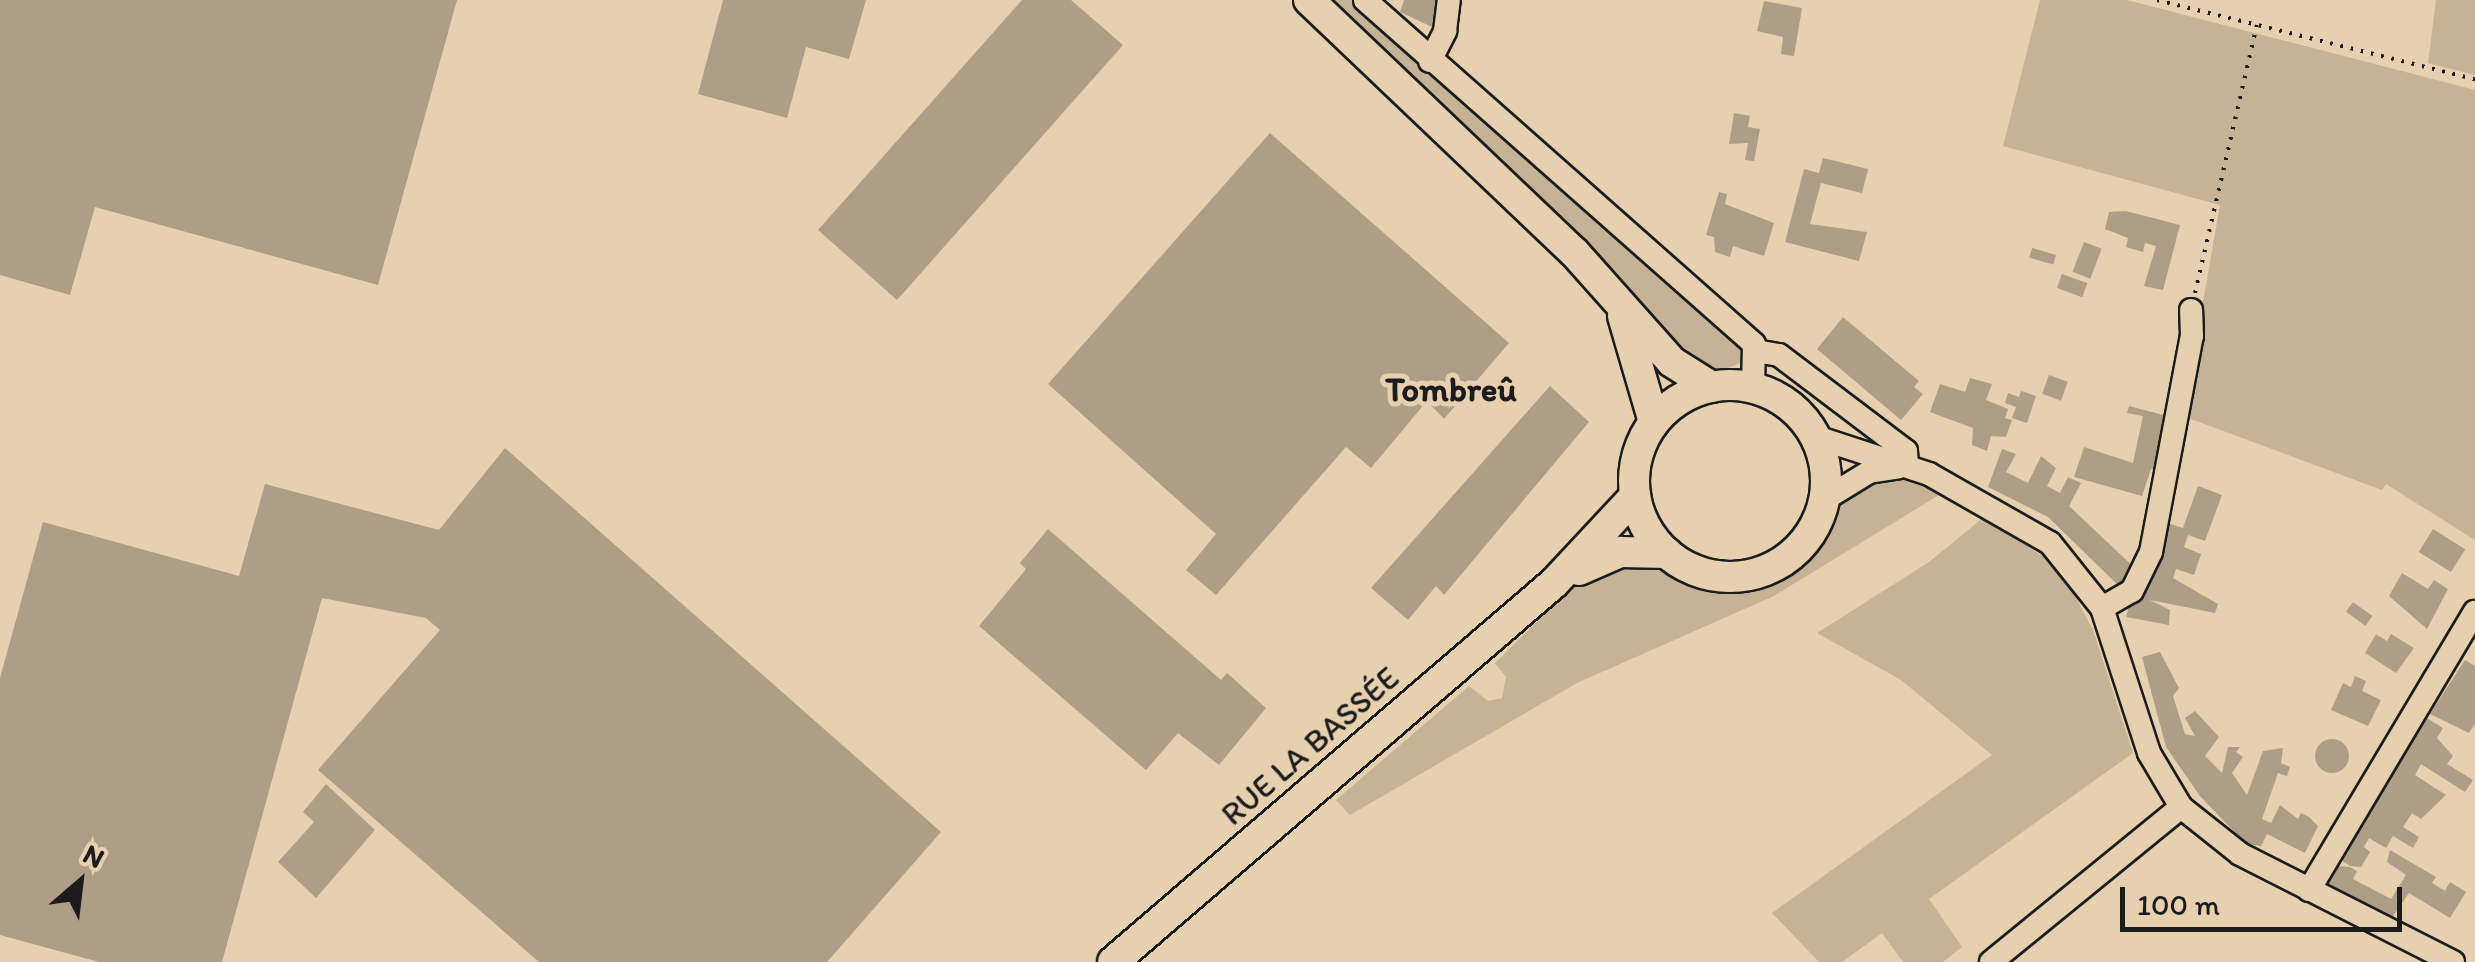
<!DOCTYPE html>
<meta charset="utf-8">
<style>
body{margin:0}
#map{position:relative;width:2475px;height:962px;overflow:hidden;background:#e6d0af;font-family:Itim,sans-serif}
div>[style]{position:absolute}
.green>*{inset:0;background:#c5b297}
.building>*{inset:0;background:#ae9e87;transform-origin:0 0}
.round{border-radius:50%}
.path>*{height:4px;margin-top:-2px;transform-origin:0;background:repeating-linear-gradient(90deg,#1c1c1c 0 2.5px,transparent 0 10.5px)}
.roads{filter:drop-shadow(2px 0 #1c1c1c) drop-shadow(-2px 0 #1c1c1c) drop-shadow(0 2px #1c1c1c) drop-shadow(0 -2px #1c1c1c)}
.minor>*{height:22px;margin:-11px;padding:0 11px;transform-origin:11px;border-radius:11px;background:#e6d0af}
.major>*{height:30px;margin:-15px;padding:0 15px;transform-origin:15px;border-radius:15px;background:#e6d0af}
.major>.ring{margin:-15px;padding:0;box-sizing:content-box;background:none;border:30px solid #e6d0af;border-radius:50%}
span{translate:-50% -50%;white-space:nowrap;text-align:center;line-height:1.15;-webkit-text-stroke:10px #e6d0af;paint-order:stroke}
.street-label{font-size:32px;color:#1c1c1c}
.neighbourhood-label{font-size:35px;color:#1c1c1c;font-weight:700}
.north{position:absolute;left:30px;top:832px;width:100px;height:100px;-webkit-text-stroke:8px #e6d0af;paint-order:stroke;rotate:28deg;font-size:28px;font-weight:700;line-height:40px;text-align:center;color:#1c1c1c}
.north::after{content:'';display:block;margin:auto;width:35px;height:45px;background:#1c1c1c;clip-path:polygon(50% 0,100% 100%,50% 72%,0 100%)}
.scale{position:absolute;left:2120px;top:887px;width:282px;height:45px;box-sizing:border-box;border:5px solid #1c1c1c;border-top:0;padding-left:12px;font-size:30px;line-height:35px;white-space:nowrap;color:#1c1c1c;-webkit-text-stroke:8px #e6d0af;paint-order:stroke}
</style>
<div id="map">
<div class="green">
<i style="clip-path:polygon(1332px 0,1355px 0,1743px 344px,1743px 362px,1723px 370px,1689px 363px,1571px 228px)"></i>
<i style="clip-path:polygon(2040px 0,2127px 0,2475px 90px,2475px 540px,2386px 484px,2382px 490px,2183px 416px,2220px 205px,2003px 146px)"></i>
<i style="clip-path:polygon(2436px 0,2475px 0,2475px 75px,2428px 63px)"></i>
<i style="clip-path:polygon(1908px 477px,1939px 495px,1774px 596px,1577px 683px,1350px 815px,1336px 800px,1469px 686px,1488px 701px,1502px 698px,1506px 677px,1495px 663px,1576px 583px,1643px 559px,1703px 587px,1772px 582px,1810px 552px,1836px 501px,1867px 480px)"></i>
<i style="clip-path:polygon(1983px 518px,2047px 559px,2067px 581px,2093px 630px,2133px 753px,1929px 899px,1962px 947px,1943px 962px,1903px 962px,1882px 933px,1842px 962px,1819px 962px,1772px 913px,1992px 755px,1901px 680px,1817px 633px,1929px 562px)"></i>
</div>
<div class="building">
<i style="clip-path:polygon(0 0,457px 0,378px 285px,95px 207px,70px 295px,0 275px)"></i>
<i style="clip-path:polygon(723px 0,866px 0,849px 59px,806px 47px,787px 118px,698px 94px)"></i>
<i style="clip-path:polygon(1022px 0,1071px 0,1123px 45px,897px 300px,818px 230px)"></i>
<i style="clip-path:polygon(1404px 0,1441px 0,1432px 27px,1400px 12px)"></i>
<i style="clip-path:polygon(1764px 1px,1802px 8px,1794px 56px,1781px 54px,1783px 37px,1757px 31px)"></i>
<i style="clip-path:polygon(1734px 113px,1750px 116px,1748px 127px,1760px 129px,1754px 161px,1745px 160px,1748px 143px,1729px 144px)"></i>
<i style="clip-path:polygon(1270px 133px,1509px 343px,1444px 419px,1427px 401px,1371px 468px,1346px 447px,1216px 595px,1186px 570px,1216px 534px,1048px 384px)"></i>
<i style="clip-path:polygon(1823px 158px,1868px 169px,1862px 193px,1821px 183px,1810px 224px,1867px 232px,1859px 261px,1785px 242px,1804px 169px,1819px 173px)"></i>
<i style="clip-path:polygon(1719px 192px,1727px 194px,1725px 204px,1774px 223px,1764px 256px,1733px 246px,1730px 257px,1715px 252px,1714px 237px,1706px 235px)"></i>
<i style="clip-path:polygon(2126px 211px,2180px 225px,2163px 290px,2144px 286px,2156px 246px,2145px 243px,2143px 252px,2126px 247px,2128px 238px,2105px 229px,2109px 212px)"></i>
<i style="left:2084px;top:242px;width:19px;height:32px;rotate:21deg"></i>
<i style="left:2032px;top:248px;width:25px;height:10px;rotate:16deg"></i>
<i style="left:2062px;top:274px;width:27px;height:15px;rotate:20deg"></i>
<i style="clip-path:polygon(1843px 317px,1919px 381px,1914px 387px,1923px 394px,1901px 420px,1817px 349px)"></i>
<i style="left:2049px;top:375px;width:20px;height:20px;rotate:20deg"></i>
<i style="clip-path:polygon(1970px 378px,1992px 384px,1986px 400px,2008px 409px,2005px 418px,2012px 420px,2006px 437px,1991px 436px,1987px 451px,1972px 445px,1973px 428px,1930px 412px,1940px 384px,1965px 392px)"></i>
<i style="clip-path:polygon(1550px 386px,1589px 422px,1444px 595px,1436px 586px,1408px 620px,1371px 588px)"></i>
<i style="clip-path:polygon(2021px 391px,2036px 396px,2027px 423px,2012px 418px,2016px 407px,2005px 403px,2008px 393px,2019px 397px)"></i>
<i style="clip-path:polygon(2129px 406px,2163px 415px,2159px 471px,2151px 469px,2142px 496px,2074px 477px,2084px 447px,2133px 463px,2143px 416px,2127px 413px)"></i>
<i style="clip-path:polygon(505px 448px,941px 832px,827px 962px,539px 962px,318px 770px,440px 630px,426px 618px,322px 598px,222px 962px,99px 962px,0 935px,0 678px,43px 522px,239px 576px,265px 484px,439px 530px)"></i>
<i style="clip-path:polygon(2002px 449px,2016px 454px,2006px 472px,2028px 483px,2041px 456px,2056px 468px,2047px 486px,2060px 493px,2068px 477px,2081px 483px,2069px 506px,2138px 571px,2118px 585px,2048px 517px,1988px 487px)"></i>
<i style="clip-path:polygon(2198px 486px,2222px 495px,2205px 541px,2188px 535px,2184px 547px,2201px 554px,2194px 575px,2176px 569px,2173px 578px,2218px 604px,2215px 613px,2150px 600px,2170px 610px,2169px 625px,2126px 617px,2130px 603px,2140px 600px,2168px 523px,2183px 528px)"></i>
<i style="clip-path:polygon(1048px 529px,1221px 680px,1227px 673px,1266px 708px,1219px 765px,1178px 733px,1146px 770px,979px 626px,1026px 569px,1020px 563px)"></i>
<i style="left:2433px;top:529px;width:38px;height:27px;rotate:32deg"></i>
<i style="clip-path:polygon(2402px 573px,2428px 589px,2434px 580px,2448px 589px,2427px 629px,2389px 596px)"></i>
<i style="left:2353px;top:602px;width:24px;height:12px;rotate:36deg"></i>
<i style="clip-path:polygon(2376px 634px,2387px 641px,2391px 634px,2414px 648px,2396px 673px,2365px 653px)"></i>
<i style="clip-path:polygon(2160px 652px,2179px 688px,2173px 696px,2185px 734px,2195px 736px,2185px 718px,2195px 711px,2219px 737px,2205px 756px,2222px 773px,2228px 747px,2240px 747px,2236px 752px,2243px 757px,2232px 773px,2247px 795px,2263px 751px,2283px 748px,2281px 763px,2290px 767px,2287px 776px,2278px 773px,2262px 819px,2271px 823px,2280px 805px,2298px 819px,2301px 813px,2309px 817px,2318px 826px,2305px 853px,2267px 834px,2261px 846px,2246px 844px,2200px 796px,2166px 747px,2142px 657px)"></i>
<i style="clip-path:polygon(2465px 660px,2475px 666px,2475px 724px,2469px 733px,2430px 714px)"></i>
<i style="clip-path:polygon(2355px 676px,2366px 681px,2362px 691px,2381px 700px,2368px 726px,2331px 710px,2343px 683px,2351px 687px)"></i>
<i style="clip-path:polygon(2425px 717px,2443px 728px,2437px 738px,2453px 756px,2447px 764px,2473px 780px,2465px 792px,2421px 764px,2415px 775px,2446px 795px,2421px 819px,2412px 813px,2403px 827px,2419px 837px,2413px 848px,2393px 836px,2386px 848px,2369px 838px,2364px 847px,2370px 852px,2361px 867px,2350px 866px,2338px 858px)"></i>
<i class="round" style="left:2315px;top:739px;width:34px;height:34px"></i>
<i style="clip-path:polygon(326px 784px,375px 830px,316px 898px,278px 862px,314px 822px,303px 812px)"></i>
<i style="clip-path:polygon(2390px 850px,2436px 877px,2432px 883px,2445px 891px,2450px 882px,2466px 892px,2450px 918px,2409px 893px,2391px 919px,2326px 885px,2335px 866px,2350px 867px,2357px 871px,2353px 879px,2391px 899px,2406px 875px,2387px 862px)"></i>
</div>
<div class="path">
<i style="left:2157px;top:0;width:328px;rotate:14deg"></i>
<i style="left:2195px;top:293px;width:275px;rotate:-77deg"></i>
</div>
<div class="roads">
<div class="minor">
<i style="left:1365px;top:0;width:519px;rotate:41.49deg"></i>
<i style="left:1754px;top:344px;width:44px;rotate:91.3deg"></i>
<i style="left:1430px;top:61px;width:34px;rotate:-63deg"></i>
<i style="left:1445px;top:31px;width:31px;rotate:-83deg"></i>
<i style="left:1756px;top:351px;width:23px;rotate:10deg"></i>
<i style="left:1779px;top:355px;width:159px;rotate:37.1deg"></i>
<i style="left:1906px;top:451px;width:14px;rotate:86deg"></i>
<i style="left:1816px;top:437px;width:119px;rotate:18.1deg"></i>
<i style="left:1929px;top:474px;width:139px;rotate:29.7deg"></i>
<i style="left:2050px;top:543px;width:83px;rotate:51.3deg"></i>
<i style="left:2102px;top:608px;width:152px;rotate:72deg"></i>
<i style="left:2149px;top:753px;width:63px;rotate:59.3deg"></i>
<i style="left:2181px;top:807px;width:75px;rotate:38.5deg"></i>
<i style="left:2240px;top:854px;width:239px;rotate:26.9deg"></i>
<i style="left:1825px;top:499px;width:52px;rotate:-31.5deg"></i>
<i style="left:1869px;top:472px;width:30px;rotate:-9deg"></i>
<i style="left:2102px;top:608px;width:34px;rotate:-30deg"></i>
<i style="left:2132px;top:591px;width:43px;rotate:-64deg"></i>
<i style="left:2151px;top:552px;width:220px;rotate:-79.3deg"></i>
<i style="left:2192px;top:336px;width:26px;rotate:-92deg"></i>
<i style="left:2309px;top:890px;width:324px;rotate:-59.2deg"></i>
<i style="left:1991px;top:962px;width:245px;rotate:-39.2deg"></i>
</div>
<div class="major">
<i style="left:1309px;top:0;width:366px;rotate:43.6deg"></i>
<i style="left:1574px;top:252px;width:147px;rotate:48.3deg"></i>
<i style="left:1672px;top:362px;width:47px;rotate:32deg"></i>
<i style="left:1623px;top:316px;width:110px;rotate:73.7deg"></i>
<i class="ring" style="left:1634px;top:385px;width:162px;height:162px"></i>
<i style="left:1579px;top:570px;width:45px;rotate:-23.7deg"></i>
<i style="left:1620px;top:552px;width:47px;rotate:1.2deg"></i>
<i style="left:1113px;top:962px;width:581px;rotate:-40.68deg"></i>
<i style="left:1554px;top:583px;width:119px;rotate:-47deg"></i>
</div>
</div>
<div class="street-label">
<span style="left:1310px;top:746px;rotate:-41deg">RUE LA BASSÉE</span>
</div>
<div class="neighbourhood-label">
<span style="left:1451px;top:389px">Tombreû</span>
</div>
<div class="north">N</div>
<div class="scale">100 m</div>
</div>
